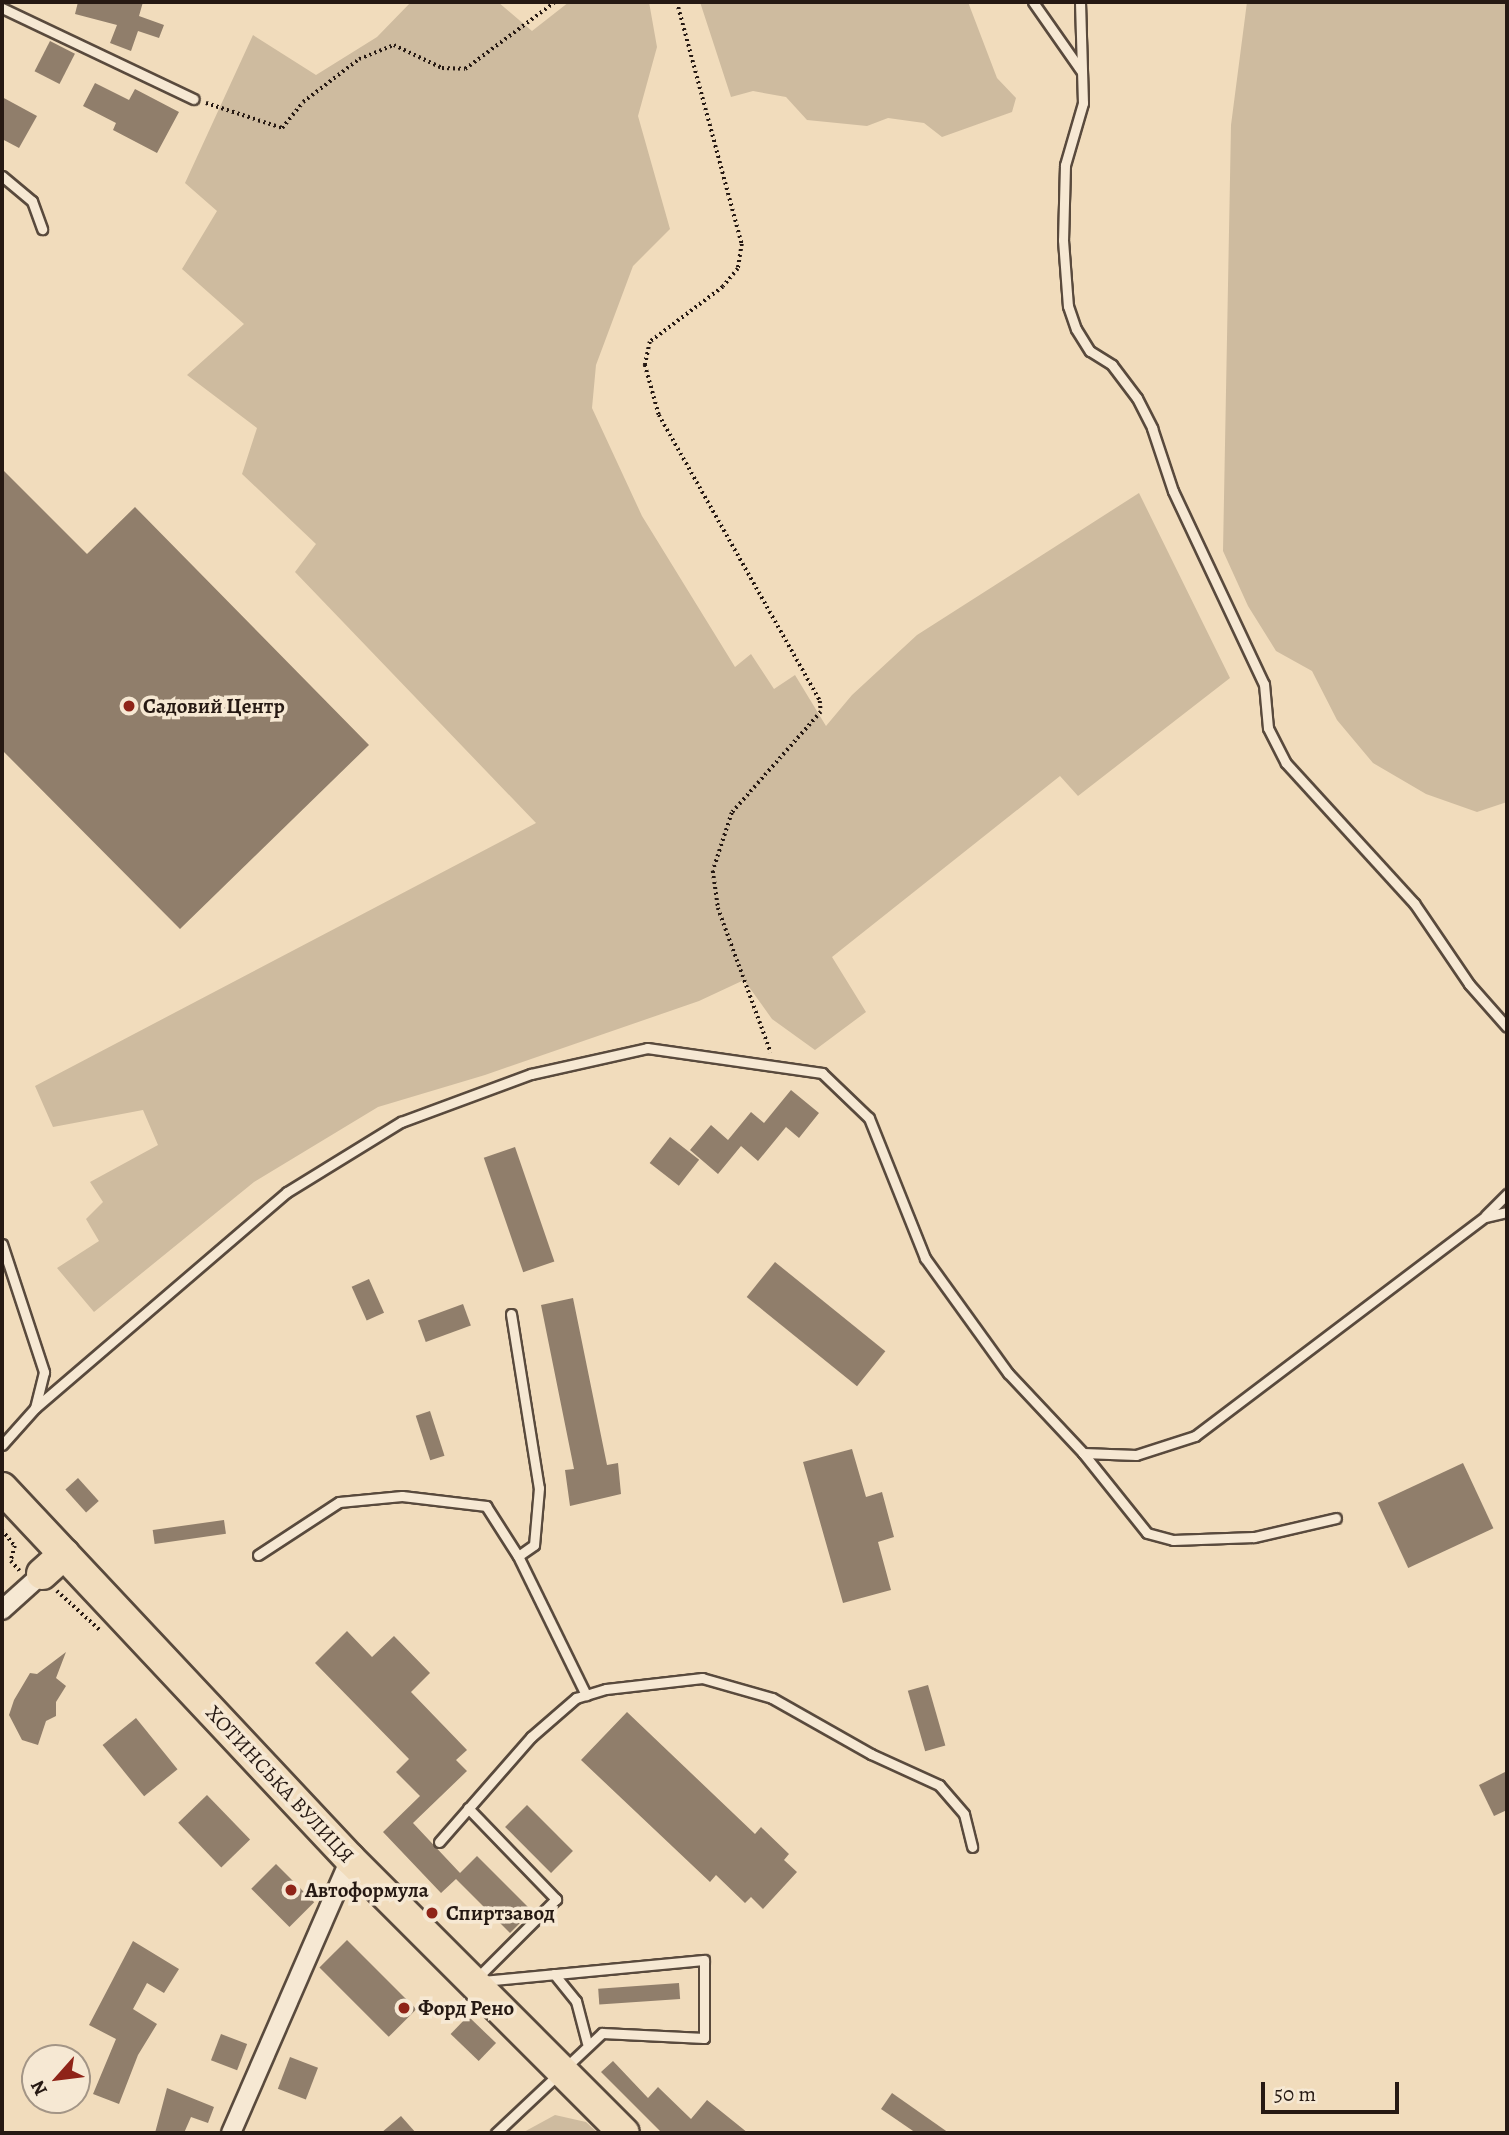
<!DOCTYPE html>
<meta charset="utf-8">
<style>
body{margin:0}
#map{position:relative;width:1509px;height:2135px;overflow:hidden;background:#f1dcbc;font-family:Alegreya,serif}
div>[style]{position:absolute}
.green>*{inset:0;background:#cebb9f}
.building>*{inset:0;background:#907e6b;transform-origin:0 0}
.path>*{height:3.5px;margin-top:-1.75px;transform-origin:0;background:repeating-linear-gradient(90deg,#261913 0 2px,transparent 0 5.5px)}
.roads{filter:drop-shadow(2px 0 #594a3d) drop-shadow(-2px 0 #594a3d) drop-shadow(0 2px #594a3d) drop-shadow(0 -2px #594a3d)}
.service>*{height:9px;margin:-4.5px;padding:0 4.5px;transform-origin:4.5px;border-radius:4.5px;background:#f6e8d3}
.minor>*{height:18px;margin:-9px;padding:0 9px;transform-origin:9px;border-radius:9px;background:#f6e8d3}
.trunk>*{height:30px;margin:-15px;padding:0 15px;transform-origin:15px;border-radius:15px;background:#f1dcbc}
.dots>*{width:19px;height:19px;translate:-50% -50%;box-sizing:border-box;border:4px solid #f6e8d3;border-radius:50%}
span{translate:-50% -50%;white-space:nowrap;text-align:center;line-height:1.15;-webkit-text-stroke:7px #f6e8d3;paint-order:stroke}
.poi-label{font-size:21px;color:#261913;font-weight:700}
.left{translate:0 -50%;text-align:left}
.street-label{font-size:21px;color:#261913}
.frame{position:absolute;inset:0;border:4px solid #261913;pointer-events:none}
.north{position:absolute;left:21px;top:2044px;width:70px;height:70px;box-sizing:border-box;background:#f6e8d3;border:2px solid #a39586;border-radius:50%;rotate:242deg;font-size:19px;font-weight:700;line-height:28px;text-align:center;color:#261913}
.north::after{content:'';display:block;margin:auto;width:24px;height:32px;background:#8f2418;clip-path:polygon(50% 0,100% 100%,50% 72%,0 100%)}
.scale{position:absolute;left:1261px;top:2082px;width:138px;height:32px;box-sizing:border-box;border:4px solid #261913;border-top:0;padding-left:9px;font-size:21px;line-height:24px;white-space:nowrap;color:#261913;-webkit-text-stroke:5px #f6e8d3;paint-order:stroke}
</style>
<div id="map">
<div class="green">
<i style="clip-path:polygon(411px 2px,498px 2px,532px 31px,569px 2px,649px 2px,657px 47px,638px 116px,670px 229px,633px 266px,596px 365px,592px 408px,642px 516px,735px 667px,751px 654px,774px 689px,795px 675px,826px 726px,852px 695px,917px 635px,1139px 493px,1230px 678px,1078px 796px,1060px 776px,832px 957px,866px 1012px,815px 1050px,772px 1019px,744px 980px,699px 1001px,485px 1075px,378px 1107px,254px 1182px,94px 1312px,57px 1268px,99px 1241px,86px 1219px,103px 1202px,90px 1182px,158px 1145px,143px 1110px,53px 1127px,35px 1086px,536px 823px,295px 572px,316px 544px,242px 474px,257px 428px,187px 375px,244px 324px,182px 269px,217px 211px,185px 183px,253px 35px,316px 75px,377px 37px)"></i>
<i style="clip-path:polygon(700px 2px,968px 2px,997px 78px,1016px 98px,1012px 112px,942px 137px,924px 123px,888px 118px,867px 126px,807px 120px,786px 97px,753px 91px,731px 97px)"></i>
<i style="clip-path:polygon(1247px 2px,1507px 2px,1507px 802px,1477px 812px,1426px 794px,1373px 763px,1337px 720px,1312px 671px,1276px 651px,1248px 606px,1223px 551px,1231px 125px)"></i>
<i style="clip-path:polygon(555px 2115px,586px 2122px,598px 2133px,522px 2133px)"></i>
</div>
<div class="building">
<i style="clip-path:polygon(78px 2px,143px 2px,139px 16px,164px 25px,159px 38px,138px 31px,131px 51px,110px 43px,117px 25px,75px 14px)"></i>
<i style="left:50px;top:41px;width:28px;height:34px;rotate:27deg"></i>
<i style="clip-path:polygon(95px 83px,129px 100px,135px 89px,179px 112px,157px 153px,113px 130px,116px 123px,83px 106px)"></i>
<i style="clip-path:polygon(2px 97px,37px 116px,19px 148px,2px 139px)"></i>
<i style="clip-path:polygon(2px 469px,87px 554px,135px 507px,369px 745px,180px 929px,2px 750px)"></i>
<i style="clip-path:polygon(791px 1090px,819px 1113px,799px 1138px,786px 1127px,758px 1161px,741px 1146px,718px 1174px,690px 1150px,711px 1125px,728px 1140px,751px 1112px,764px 1123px)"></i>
<i style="left:670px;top:1137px;width:37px;height:33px;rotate:38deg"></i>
<i style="left:515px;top:1147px;width:121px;height:33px;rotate:71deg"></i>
<i style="left:775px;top:1262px;width:142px;height:45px;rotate:39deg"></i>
<i style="left:369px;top:1279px;width:37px;height:19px;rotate:66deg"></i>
<i style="clip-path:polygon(573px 1298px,607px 1465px,618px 1463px,621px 1494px,570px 1506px,565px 1470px,574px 1469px,541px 1305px)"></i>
<i style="left:463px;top:1304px;width:23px;height:48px;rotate:70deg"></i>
<i style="left:430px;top:1411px;width:47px;height:15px;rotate:72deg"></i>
<i style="clip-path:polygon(852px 1449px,866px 1497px,882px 1492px,894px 1537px,878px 1542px,891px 1590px,843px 1603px,803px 1462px)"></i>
<i style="left:1463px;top:1463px;width:72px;height:94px;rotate:65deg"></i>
<i style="left:78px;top:1478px;width:31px;height:17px;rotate:48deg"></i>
<i style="left:224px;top:1520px;width:14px;height:72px;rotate:82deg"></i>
<i style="clip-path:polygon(347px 1631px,372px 1657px,394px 1636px,430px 1673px,411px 1692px,467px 1750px,456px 1760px,467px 1771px,413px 1823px,460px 1873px,477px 1856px,532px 1911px,510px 1933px,456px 1879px,441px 1893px,383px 1832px,420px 1796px,396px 1772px,409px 1759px,315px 1663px)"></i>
<i style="clip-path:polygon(66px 1652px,56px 1678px,66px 1686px,56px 1702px,56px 1716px,46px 1721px,38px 1745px,22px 1740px,9px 1715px,14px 1700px,30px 1673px,37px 1674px)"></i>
<i style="left:928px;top:1685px;width:63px;height:21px;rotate:74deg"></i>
<i style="clip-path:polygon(627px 1712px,755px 1834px,761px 1827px,789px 1854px,784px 1860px,797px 1872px,763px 1909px,751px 1897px,745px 1903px,716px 1875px,710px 1882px,581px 1760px)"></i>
<i style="left:136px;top:1718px;width:66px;height:43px;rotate:51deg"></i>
<i style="clip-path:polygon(1507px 1771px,1507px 1810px,1494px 1816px,1479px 1785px)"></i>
<i style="left:207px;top:1795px;width:62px;height:40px;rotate:46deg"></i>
<i style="left:527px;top:1805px;width:65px;height:31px;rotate:45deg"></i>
<i style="left:276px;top:1864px;width:54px;height:35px;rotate:45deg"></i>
<i style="left:347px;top:1940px;width:98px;height:39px;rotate:45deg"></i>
<i style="clip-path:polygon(133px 1941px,179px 1969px,164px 1993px,147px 1983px,133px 2009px,157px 2024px,138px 2055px,119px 2104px,93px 2094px,116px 2039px,89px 2025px)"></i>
<i style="left:679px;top:1983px;width:16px;height:81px;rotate:86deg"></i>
<i style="left:468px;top:2016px;width:39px;height:25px;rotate:44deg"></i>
<i style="left:221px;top:2034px;width:28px;height:28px;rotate:21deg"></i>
<i style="left:290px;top:2057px;width:30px;height:34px;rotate:21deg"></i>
<i style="clip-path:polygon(613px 2061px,648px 2098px,658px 2087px,691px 2119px,707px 2100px,748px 2133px,662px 2133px,601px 2072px)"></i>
<i style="clip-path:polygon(167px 2088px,214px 2107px,208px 2123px,191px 2117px,184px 2133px,155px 2133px)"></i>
<i style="clip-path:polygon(892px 2093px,949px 2133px,916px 2133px,881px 2109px)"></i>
<i style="clip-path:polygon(401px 2116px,416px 2133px,381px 2133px)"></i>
</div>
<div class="path">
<i style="left:677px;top:2px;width:251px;rotate:75deg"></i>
<i style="left:742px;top:244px;width:25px;rotate:99deg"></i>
<i style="left:738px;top:269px;width:23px;rotate:130deg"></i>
<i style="left:723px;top:287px;width:91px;rotate:143deg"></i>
<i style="left:650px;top:342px;width:24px;rotate:102deg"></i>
<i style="left:645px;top:365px;width:52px;rotate:74.4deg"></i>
<i style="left:659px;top:415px;width:328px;rotate:60.6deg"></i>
<i style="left:820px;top:701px;width:11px;rotate:85deg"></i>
<i style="left:821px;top:712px;width:135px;rotate:131.4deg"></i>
<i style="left:732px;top:813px;width:61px;rotate:108.1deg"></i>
<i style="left:713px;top:871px;width:37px;rotate:82deg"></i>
<i style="left:718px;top:908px;width:154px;rotate:69.9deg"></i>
<i style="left:206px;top:103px;width:80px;rotate:18.2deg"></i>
<i style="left:282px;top:128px;width:33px;rotate:-51deg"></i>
<i style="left:303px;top:102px;width:71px;rotate:-37.5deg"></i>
<i style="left:359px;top:59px;width:38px;rotate:-22deg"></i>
<i style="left:394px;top:45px;width:53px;rotate:25.6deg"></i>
<i style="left:442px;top:68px;width:23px;rotate:2deg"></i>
<i style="left:465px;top:69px;width:112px;rotate:-36.7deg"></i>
<i style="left:2px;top:1530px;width:21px;rotate:51deg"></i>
<i style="left:15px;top:1546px;width:16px;rotate:105deg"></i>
<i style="left:11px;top:1561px;width:13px;rotate:48deg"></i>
<i style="left:57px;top:1591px;width:58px;rotate:42.2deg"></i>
</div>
<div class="roads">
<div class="service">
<i style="left:1033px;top:2px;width:85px;rotate:55deg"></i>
<i style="left:1080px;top:2px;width:101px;rotate:88.3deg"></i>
<i style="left:1083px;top:103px;width:65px;rotate:106.2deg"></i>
<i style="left:1065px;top:165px;width:75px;rotate:91.5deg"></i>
<i style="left:1063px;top:240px;width:66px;rotate:85.7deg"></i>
<i style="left:1068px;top:306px;width:24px;rotate:71deg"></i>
<i style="left:1076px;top:329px;width:26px;rotate:58deg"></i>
<i style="left:1090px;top:351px;width:26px;rotate:32deg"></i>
<i style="left:1112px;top:365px;width:41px;rotate:52.9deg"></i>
<i style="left:1137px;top:398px;width:34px;rotate:63deg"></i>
<i style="left:1152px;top:428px;width:66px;rotate:71.6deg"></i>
<i style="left:1173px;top:491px;width:213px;rotate:64.8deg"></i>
<i style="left:1264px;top:684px;width:44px;rotate:84.8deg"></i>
<i style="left:1268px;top:728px;width:39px;rotate:63deg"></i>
<i style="left:1286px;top:763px;width:190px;rotate:47.6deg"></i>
<i style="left:1414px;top:903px;width:98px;rotate:55.8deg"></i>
<i style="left:1469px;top:984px;width:57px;rotate:48.5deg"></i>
<i style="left:2px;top:8px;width:212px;rotate:25.4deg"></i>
<i style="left:2px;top:176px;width:39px;rotate:40deg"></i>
<i style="left:32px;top:201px;width:30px;rotate:70deg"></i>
<i style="left:1486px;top:1215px;width:30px;rotate:-45deg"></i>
<i style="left:2px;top:1244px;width:135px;rotate:71.8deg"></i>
<i style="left:44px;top:1372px;width:37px;rotate:104deg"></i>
<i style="left:511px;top:1314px;width:176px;rotate:80.9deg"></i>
<i style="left:539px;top:1488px;width:57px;rotate:95deg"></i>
<i style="left:534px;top:1545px;width:19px;rotate:145deg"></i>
<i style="left:518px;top:1556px;width:155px;rotate:63.9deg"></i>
<i style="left:2px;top:1445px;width:50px;rotate:-48.3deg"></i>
<i style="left:35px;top:1408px;width:332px;rotate:-40.6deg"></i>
<i style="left:287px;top:1192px;width:134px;rotate:-31.6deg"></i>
<i style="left:401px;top:1122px;width:139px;rotate:-20.3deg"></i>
<i style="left:531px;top:1074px;width:119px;rotate:-12.6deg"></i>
<i style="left:647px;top:1048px;width:177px;rotate:8.1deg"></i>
<i style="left:822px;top:1073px;width:65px;rotate:43.8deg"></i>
<i style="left:869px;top:1118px;width:151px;rotate:68.2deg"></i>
<i style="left:925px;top:1258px;width:142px;rotate:54.2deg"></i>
<i style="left:1008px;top:1373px;width:110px;rotate:46.8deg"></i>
<i style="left:1083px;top:1453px;width:53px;rotate:2.2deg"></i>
<i style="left:1136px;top:1455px;width:62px;rotate:-17.9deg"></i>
<i style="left:1195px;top:1436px;width:363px;rotate:-37.1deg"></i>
<i style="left:1485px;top:1217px;width:23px;rotate:-13deg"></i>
<i style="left:1083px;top:1453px;width:102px;rotate:51.3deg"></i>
<i style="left:1147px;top:1533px;width:27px;rotate:15deg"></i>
<i style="left:1173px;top:1540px;width:81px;rotate:-2.1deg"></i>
<i style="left:1254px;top:1537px;width:84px;rotate:-13deg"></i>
<i style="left:258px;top:1555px;width:97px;rotate:-33.2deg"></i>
<i style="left:339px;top:1502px;width:63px;rotate:-5.4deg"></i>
<i style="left:402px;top:1496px;width:85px;rotate:6.8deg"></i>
<i style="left:486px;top:1506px;width:59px;rotate:57.4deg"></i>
<i style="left:468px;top:1808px;width:127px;rotate:46deg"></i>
<i style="left:556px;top:1899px;width:113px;rotate:135deg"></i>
<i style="left:439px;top:1842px;width:140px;rotate:-48.8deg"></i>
<i style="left:531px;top:1737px;width:60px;rotate:-40.9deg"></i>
<i style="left:576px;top:1698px;width:31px;rotate:-17deg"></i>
<i style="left:606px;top:1689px;width:97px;rotate:-6.5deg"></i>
<i style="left:702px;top:1678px;width:73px;rotate:15.9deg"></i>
<i style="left:772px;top:1698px;width:114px;rotate:29.5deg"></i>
<i style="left:871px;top:1754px;width:75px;rotate:24.5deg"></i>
<i style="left:939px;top:1785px;width:38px;rotate:49deg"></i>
<i style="left:964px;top:1814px;width:34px;rotate:76deg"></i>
<i style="left:554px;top:1974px;width:35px;rotate:51deg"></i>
<i style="left:576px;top:2001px;width:43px;rotate:75.3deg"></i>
<i style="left:482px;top:1981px;width:223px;rotate:-5.4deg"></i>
<i style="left:704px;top:1960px;width:78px;rotate:90deg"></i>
<i style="left:704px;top:2038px;width:102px;rotate:-177.2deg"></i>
<i style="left:602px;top:2033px;width:146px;rotate:136.7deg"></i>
</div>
<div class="minor">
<i style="left:2px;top:1610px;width:54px;rotate:-42deg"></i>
<i style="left:231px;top:2133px;width:299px;rotate:-66.5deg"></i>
</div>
<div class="trunk">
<i style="left:2px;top:1488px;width:509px;rotate:46.83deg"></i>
<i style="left:350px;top:1859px;width:387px;rotate:45deg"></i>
<i style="left:42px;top:1574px;width:30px;rotate:-42deg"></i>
</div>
</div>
<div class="dots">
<i style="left:129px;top:706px;background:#8f2418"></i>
<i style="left:291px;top:1890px;background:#8f2418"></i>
<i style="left:432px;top:1913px;background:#8f2418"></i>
<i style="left:404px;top:2008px;background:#8f2418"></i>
</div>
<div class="poi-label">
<span class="left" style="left:143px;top:706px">Садовий Центр</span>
<span class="left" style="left:305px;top:1890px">Автоформула</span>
<span class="left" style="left:446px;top:1913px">Спиртзавод</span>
<span class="left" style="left:418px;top:2008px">Форд Рено</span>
</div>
<div class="street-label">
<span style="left:280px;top:1784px;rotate:47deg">ХОТИНСЬКА ВУЛИЦЯ</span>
</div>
<div class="frame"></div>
<div class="north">N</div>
<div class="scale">50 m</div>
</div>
